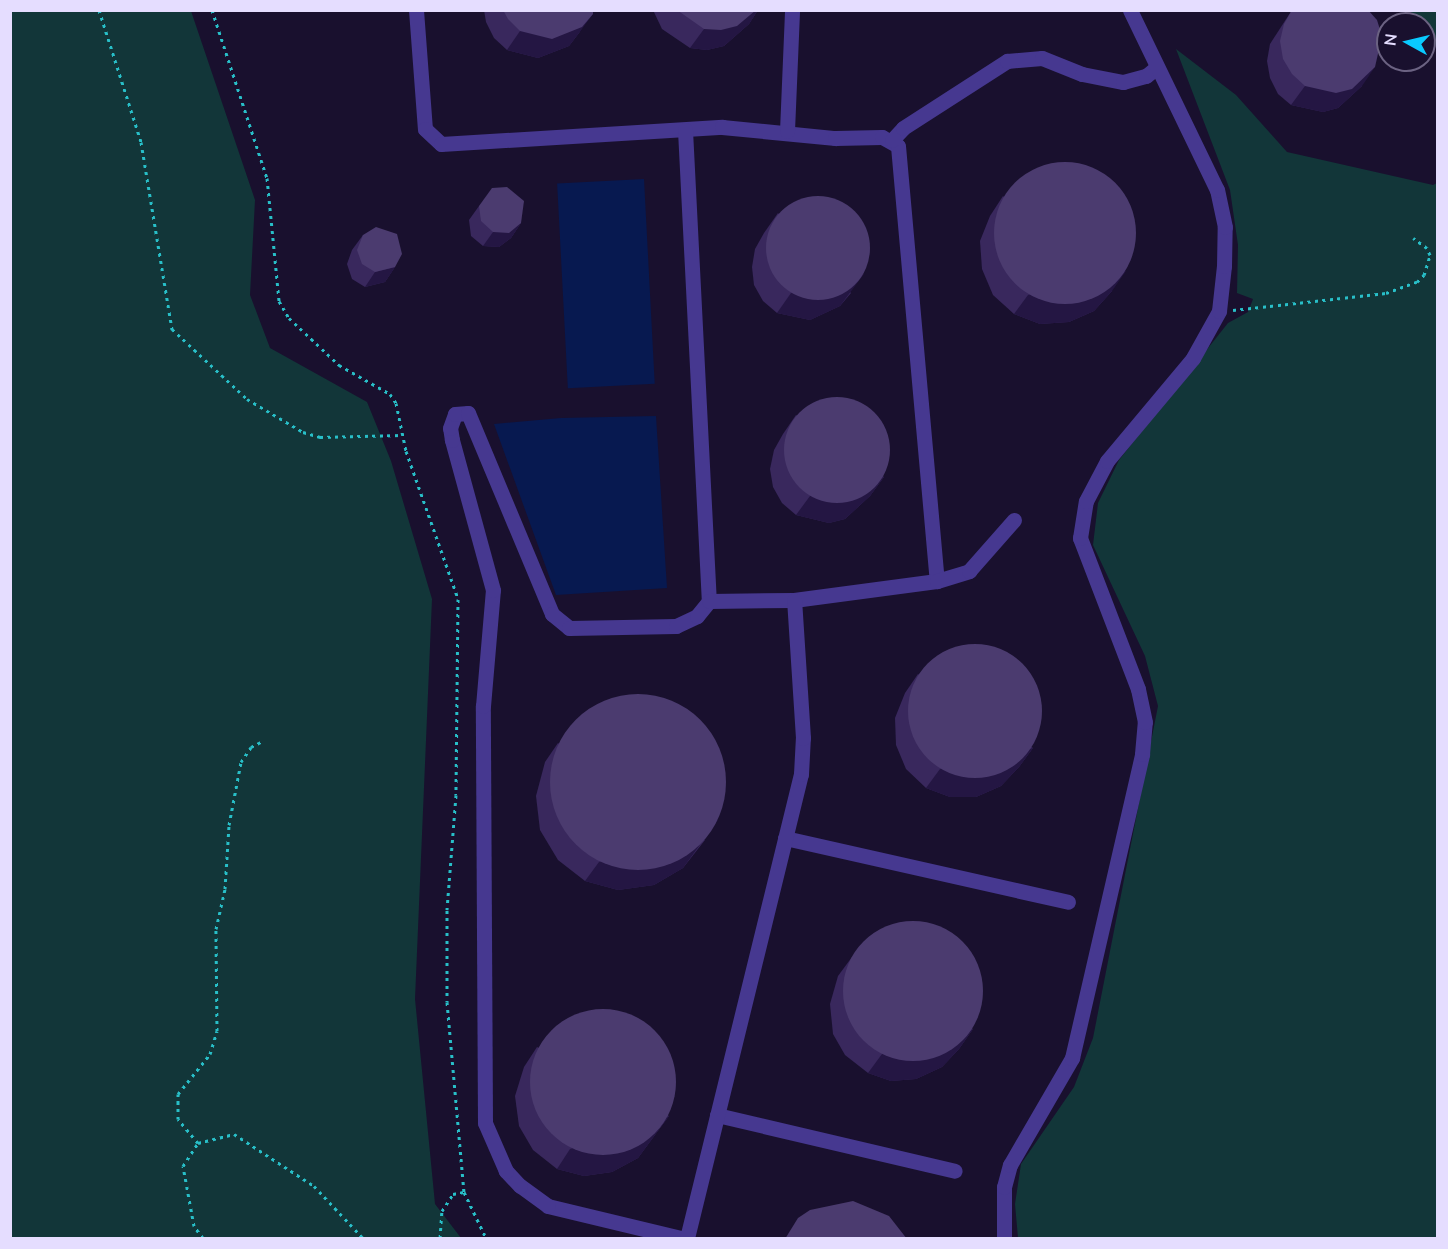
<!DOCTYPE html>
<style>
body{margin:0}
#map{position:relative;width:1448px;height:1249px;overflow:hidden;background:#19102e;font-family:Mulish,sans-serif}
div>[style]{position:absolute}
.green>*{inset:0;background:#123639}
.water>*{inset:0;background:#071950;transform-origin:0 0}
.path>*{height:3px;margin-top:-1.5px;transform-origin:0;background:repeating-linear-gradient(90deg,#28bfc8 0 3px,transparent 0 7.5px)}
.minor>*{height:15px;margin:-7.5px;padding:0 7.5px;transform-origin:7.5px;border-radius:7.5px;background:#463890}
.wall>*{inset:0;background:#39285d}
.shaded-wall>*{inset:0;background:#241643}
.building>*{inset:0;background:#4b3b6f}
.round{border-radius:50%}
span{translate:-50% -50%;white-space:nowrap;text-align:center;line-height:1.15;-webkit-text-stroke:4.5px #19102e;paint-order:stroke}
.frame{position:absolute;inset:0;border:12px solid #e5ddff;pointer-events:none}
.north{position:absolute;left:1376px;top:12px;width:60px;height:60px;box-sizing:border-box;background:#19102e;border:2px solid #6b6282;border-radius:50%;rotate:278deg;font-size:16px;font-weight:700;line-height:24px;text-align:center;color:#e5ddff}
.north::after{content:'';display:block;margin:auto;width:21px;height:27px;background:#09caff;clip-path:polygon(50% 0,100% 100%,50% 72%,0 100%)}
</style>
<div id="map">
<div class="green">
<i style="clip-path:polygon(10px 11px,191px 11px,255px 200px,250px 295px,270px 348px,367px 402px,391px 461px,432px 599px,415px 999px,435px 1204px,461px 1238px,11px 1238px)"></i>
<i style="clip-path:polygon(1410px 11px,1437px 11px,1437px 48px,1424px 24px)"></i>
<i style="clip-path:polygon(1176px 49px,1236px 95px,1287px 152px,1433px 185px,1437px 183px,1437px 1238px,1018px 1238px,1015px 1204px,1021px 1164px,1074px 1087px,1093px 1038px,1158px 706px,1145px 656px,1093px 545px,1098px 503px,1119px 460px,1228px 323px,1248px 312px,1253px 299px,1237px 293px,1238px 245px,1230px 190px)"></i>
</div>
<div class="water">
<i style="left:644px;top:179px;width:205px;height:87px;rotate:87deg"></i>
<i style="clip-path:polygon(656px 416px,667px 588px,556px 595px,494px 424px,561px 418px)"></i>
</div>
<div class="path">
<i style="left:99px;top:10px;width:139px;rotate:72.3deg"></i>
<i style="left:141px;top:142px;width:190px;rotate:80.6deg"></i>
<i style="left:172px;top:329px;width:103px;rotate:43deg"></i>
<i style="left:247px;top:399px;width:65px;rotate:30.5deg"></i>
<i style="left:303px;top:432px;width:18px;rotate:16deg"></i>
<i style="left:320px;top:437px;width:83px;rotate:-1.4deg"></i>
<i style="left:212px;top:10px;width:177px;rotate:71.9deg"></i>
<i style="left:267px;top:178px;width:124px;rotate:84.4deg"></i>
<i style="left:279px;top:301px;width:20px;rotate:60deg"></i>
<i style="left:289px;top:318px;width:69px;rotate:43.2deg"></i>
<i style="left:339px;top:365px;width:59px;rotate:29.6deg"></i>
<i style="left:390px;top:394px;width:11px;rotate:56deg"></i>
<i style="left:396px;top:403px;width:49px;rotate:78.2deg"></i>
<i style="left:406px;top:451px;width:157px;rotate:70.6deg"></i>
<i style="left:458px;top:599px;width:196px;rotate:90.6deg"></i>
<i style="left:456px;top:795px;width:115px;rotate:94.5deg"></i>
<i style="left:447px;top:910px;width:92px;rotate:90deg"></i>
<i style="left:447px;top:1002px;width:191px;rotate:84.9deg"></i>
<i style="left:464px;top:1192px;width:51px;rotate:64.4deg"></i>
<i style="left:1233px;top:310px;width:154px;rotate:-6.3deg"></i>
<i style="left:1386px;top:293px;width:33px;rotate:-20deg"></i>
<i style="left:1417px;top:282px;width:10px;rotate:-45deg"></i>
<i style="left:1424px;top:275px;width:21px;rotate:-73deg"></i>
<i style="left:1430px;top:255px;width:8px;rotate:-113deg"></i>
<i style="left:1427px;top:248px;width:17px;rotate:-144deg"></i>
<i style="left:198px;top:1143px;width:31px;rotate:-130deg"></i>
<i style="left:178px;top:1119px;width:25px;rotate:-90deg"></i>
<i style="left:178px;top:1094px;width:51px;rotate:-51.3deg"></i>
<i style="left:210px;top:1054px;width:24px;rotate:-73deg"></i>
<i style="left:217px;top:1031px;width:102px;rotate:-90.6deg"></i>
<i style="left:216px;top:929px;width:41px;rotate:-77.3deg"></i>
<i style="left:225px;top:889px;width:64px;rotate:-86.4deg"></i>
<i style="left:229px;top:825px;width:64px;rotate:-79.2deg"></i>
<i style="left:241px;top:762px;width:18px;rotate:-56deg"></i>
<i style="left:251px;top:747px;width:11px;rotate:-27deg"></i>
<i style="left:203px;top:1238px;width:15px;rotate:-127deg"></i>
<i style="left:194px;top:1226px;width:61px;rotate:-100.4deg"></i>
<i style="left:183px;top:1166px;width:27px;rotate:-57deg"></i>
<i style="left:198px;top:1143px;width:37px;rotate:-14deg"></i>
<i style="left:234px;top:1134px;width:95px;rotate:33deg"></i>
<i style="left:314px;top:1186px;width:71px;rotate:46.7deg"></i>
<i style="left:440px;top:1238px;width:27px;rotate:-86deg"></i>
<i style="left:442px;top:1211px;width:20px;rotate:-57deg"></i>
<i style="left:453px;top:1194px;width:11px;rotate:-10deg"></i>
</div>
<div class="minor">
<i style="left:416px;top:10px;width:119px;rotate:85.7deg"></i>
<i style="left:425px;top:129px;width:22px;rotate:43deg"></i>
<i style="left:441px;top:144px;width:282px;rotate:-3.5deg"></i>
<i style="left:722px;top:127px;width:114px;rotate:5.6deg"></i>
<i style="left:835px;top:138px;width:47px;rotate:-1.2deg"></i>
<i style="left:882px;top:137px;width:18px;rotate:29deg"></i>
<i style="left:898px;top:146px;width:437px;rotate:84.9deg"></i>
<i style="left:685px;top:130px;width:472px;rotate:87.1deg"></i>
<i style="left:787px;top:131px;width:121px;rotate:-87.6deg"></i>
<i style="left:892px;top:140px;width:16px;rotate:-47deg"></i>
<i style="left:903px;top:128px;width:124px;rotate:-32.8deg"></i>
<i style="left:1007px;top:61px;width:35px;rotate:-5deg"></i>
<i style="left:1042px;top:58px;width:43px;rotate:21.8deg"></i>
<i style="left:1082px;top:74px;width:42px;rotate:11deg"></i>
<i style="left:1123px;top:82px;width:24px;rotate:-15deg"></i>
<i style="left:1146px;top:76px;width:14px;rotate:-39deg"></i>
<i style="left:785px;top:838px;width:290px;rotate:12.7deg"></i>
<i style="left:717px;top:1115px;width:244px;rotate:13.2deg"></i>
<i style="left:681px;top:1238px;width:137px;rotate:-166.5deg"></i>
<i style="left:548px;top:1206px;width:34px;rotate:-144deg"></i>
<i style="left:520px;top:1186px;width:21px;rotate:-133deg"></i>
<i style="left:506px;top:1171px;width:52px;rotate:-113.6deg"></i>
<i style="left:485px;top:1123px;width:417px;rotate:-90.3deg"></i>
<i style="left:483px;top:706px;width:116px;rotate:-85.1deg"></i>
<i style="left:493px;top:590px;width:156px;rotate:-105.3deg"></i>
<i style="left:452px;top:440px;width:12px;rotate:-99deg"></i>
<i style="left:450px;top:428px;width:15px;rotate:-70deg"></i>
<i style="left:455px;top:414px;width:13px;rotate:-4deg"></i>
<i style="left:468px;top:413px;width:218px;rotate:67.3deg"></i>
<i style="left:552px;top:614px;width:22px;rotate:39deg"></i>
<i style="left:569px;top:628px;width:107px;rotate:-1.1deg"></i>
<i style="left:676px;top:626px;width:23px;rotate:-25deg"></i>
<i style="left:697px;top:616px;width:19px;rotate:-51deg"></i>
<i style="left:709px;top:601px;width:85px;rotate:-0.7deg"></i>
<i style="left:794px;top:600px;width:144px;rotate:-7.6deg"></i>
<i style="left:937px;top:581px;width:34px;rotate:-17deg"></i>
<i style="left:969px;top:571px;width:68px;rotate:-48.6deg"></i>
<i style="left:687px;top:1238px;width:478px;rotate:-76.2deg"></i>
<i style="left:801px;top:774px;width:36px;rotate:-87deg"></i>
<i style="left:803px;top:738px;width:138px;rotate:-93.7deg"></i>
<i style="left:1004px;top:1238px;width:51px;rotate:-90deg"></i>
<i style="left:1004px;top:1187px;width:23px;rotate:-75deg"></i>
<i style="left:1010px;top:1165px;width:124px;rotate:-59.9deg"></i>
<i style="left:1072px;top:1058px;width:312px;rotate:-77deg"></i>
<i style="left:1142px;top:754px;width:32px;rotate:-85deg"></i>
<i style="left:1145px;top:722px;width:34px;rotate:-102deg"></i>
<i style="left:1138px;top:689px;width:162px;rotate:-111deg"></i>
<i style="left:1080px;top:538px;width:37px;rotate:-81deg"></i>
<i style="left:1086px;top:501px;width:45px;rotate:-62.3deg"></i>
<i style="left:1107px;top:461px;width:134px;rotate:-50.1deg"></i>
<i style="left:1193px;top:358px;width:54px;rotate:-61deg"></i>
<i style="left:1219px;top:311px;width:45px;rotate:-83.7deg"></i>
<i style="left:1224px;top:266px;width:39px;rotate:-89deg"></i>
<i style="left:1225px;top:227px;width:38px;rotate:-102deg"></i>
<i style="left:1217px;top:190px;width:200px;rotate:-115.8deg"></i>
</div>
<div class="wall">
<i style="clip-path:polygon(484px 10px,593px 10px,579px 33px,569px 46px,538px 58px,507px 50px,494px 38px,486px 22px)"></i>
<i style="clip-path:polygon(653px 10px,758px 10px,749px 24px,724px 46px,707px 50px,690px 48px,662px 29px)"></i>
<i style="clip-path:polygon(1292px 10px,1362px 86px,1338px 108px,1323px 112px,1291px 105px,1278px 94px,1270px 78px,1267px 61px,1270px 44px)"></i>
<i style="clip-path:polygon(1003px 196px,1112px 291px,1094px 311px,1069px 322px,1040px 324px,1014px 314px,993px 295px,982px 269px,980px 241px,990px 216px)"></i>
<i style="clip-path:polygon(479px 206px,521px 223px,511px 238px,499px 247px,483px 246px,471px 236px,469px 220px)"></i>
<i style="clip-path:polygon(778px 213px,851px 293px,840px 306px,810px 320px,777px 313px,763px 301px,754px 285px,752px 267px,755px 249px,764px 233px)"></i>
<i style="clip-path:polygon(363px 235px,395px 267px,385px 282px,365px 287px,352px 279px,347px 264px,352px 250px)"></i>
<i style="clip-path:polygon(796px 415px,884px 477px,870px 496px,845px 519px,829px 523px,796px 515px,782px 503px,773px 487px,770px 469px,774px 450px,783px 434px)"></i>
<i style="clip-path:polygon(918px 674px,1033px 748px,1019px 767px,1001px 786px,976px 797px,950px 797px,926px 788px,906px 769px,896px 745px,895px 718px,905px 693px)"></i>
<i style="clip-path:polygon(558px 743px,705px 840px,683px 868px,654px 885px,618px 890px,585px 881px,558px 860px,540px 830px,536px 796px,545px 762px)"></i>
<i style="clip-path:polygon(852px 957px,973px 1029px,959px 1049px,942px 1067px,916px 1079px,891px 1081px,868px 1073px,845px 1055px,833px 1034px,830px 1004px,838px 976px)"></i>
<i style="clip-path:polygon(537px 1047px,669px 1116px,638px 1158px,612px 1172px,584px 1176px,557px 1169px,533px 1150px,519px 1126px,515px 1096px,524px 1067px)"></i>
</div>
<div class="shaded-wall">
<i style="clip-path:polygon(756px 10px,758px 10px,749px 24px,724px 46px,707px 50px,690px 48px,704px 29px)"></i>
<i style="clip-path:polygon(593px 14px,579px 33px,569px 46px,538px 58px,507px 50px,520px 31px)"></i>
<i style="clip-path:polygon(1375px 67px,1362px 86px,1338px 108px,1323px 112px,1291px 105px,1305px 86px)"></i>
<i style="clip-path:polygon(521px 223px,511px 238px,499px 247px,483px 246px,493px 232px)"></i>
<i style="clip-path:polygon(395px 267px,385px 282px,365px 287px,375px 272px)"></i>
<i style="clip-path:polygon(1126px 271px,1112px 291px,1094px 311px,1069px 322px,1040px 324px,1014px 314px,1028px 295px)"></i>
<i style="clip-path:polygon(864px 274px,840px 306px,810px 320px,777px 313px,791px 293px)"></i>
<i style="clip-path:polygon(884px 477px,870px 496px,845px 519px,829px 523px,796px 515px,810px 496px)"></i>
<i style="clip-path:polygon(1033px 748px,1019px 767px,1001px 786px,976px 797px,950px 797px,926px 788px,940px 769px)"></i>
<i style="clip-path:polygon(718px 820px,683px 868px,654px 885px,618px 890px,585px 881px,599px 862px)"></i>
<i style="clip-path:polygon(973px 1029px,959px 1049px,942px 1067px,916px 1079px,891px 1081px,868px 1073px,882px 1054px)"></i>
<i style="clip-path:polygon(669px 1116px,638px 1158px,612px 1172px,584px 1176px,557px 1169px,570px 1149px)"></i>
</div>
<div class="building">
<i style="clip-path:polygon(503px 10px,593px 10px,593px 14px,582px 27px,552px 39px,520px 31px,508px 19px)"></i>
<i style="clip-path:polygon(677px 10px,756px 10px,737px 26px,721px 30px,704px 29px)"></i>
<i style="clip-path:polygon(1292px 10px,1368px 10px,1377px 20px,1382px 36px,1375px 67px,1352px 89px,1336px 93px,1305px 86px,1292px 74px,1283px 59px,1280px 41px,1284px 24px)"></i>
<i class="round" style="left:994px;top:162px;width:142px;height:142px"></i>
<i style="clip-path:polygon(507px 187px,524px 201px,521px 223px,509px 233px,493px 232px,481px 221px,479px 206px,492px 188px)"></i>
<i class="round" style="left:766px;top:196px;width:104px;height:104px"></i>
<i style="clip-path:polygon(376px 227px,397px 234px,402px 254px,395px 267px,375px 272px,362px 264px,357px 250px,363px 235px)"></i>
<i class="round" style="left:784px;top:397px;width:106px;height:106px"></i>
<i class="round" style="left:908px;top:644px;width:134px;height:134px"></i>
<i class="round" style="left:550px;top:694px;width:176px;height:176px"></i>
<i class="round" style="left:843px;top:921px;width:140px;height:140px"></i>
<i class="round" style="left:530px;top:1009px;width:146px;height:146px"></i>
<i style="clip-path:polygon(853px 1201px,889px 1216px,907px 1239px,785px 1239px,798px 1218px,810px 1210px)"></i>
</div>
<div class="frame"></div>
<div class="north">N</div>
</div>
